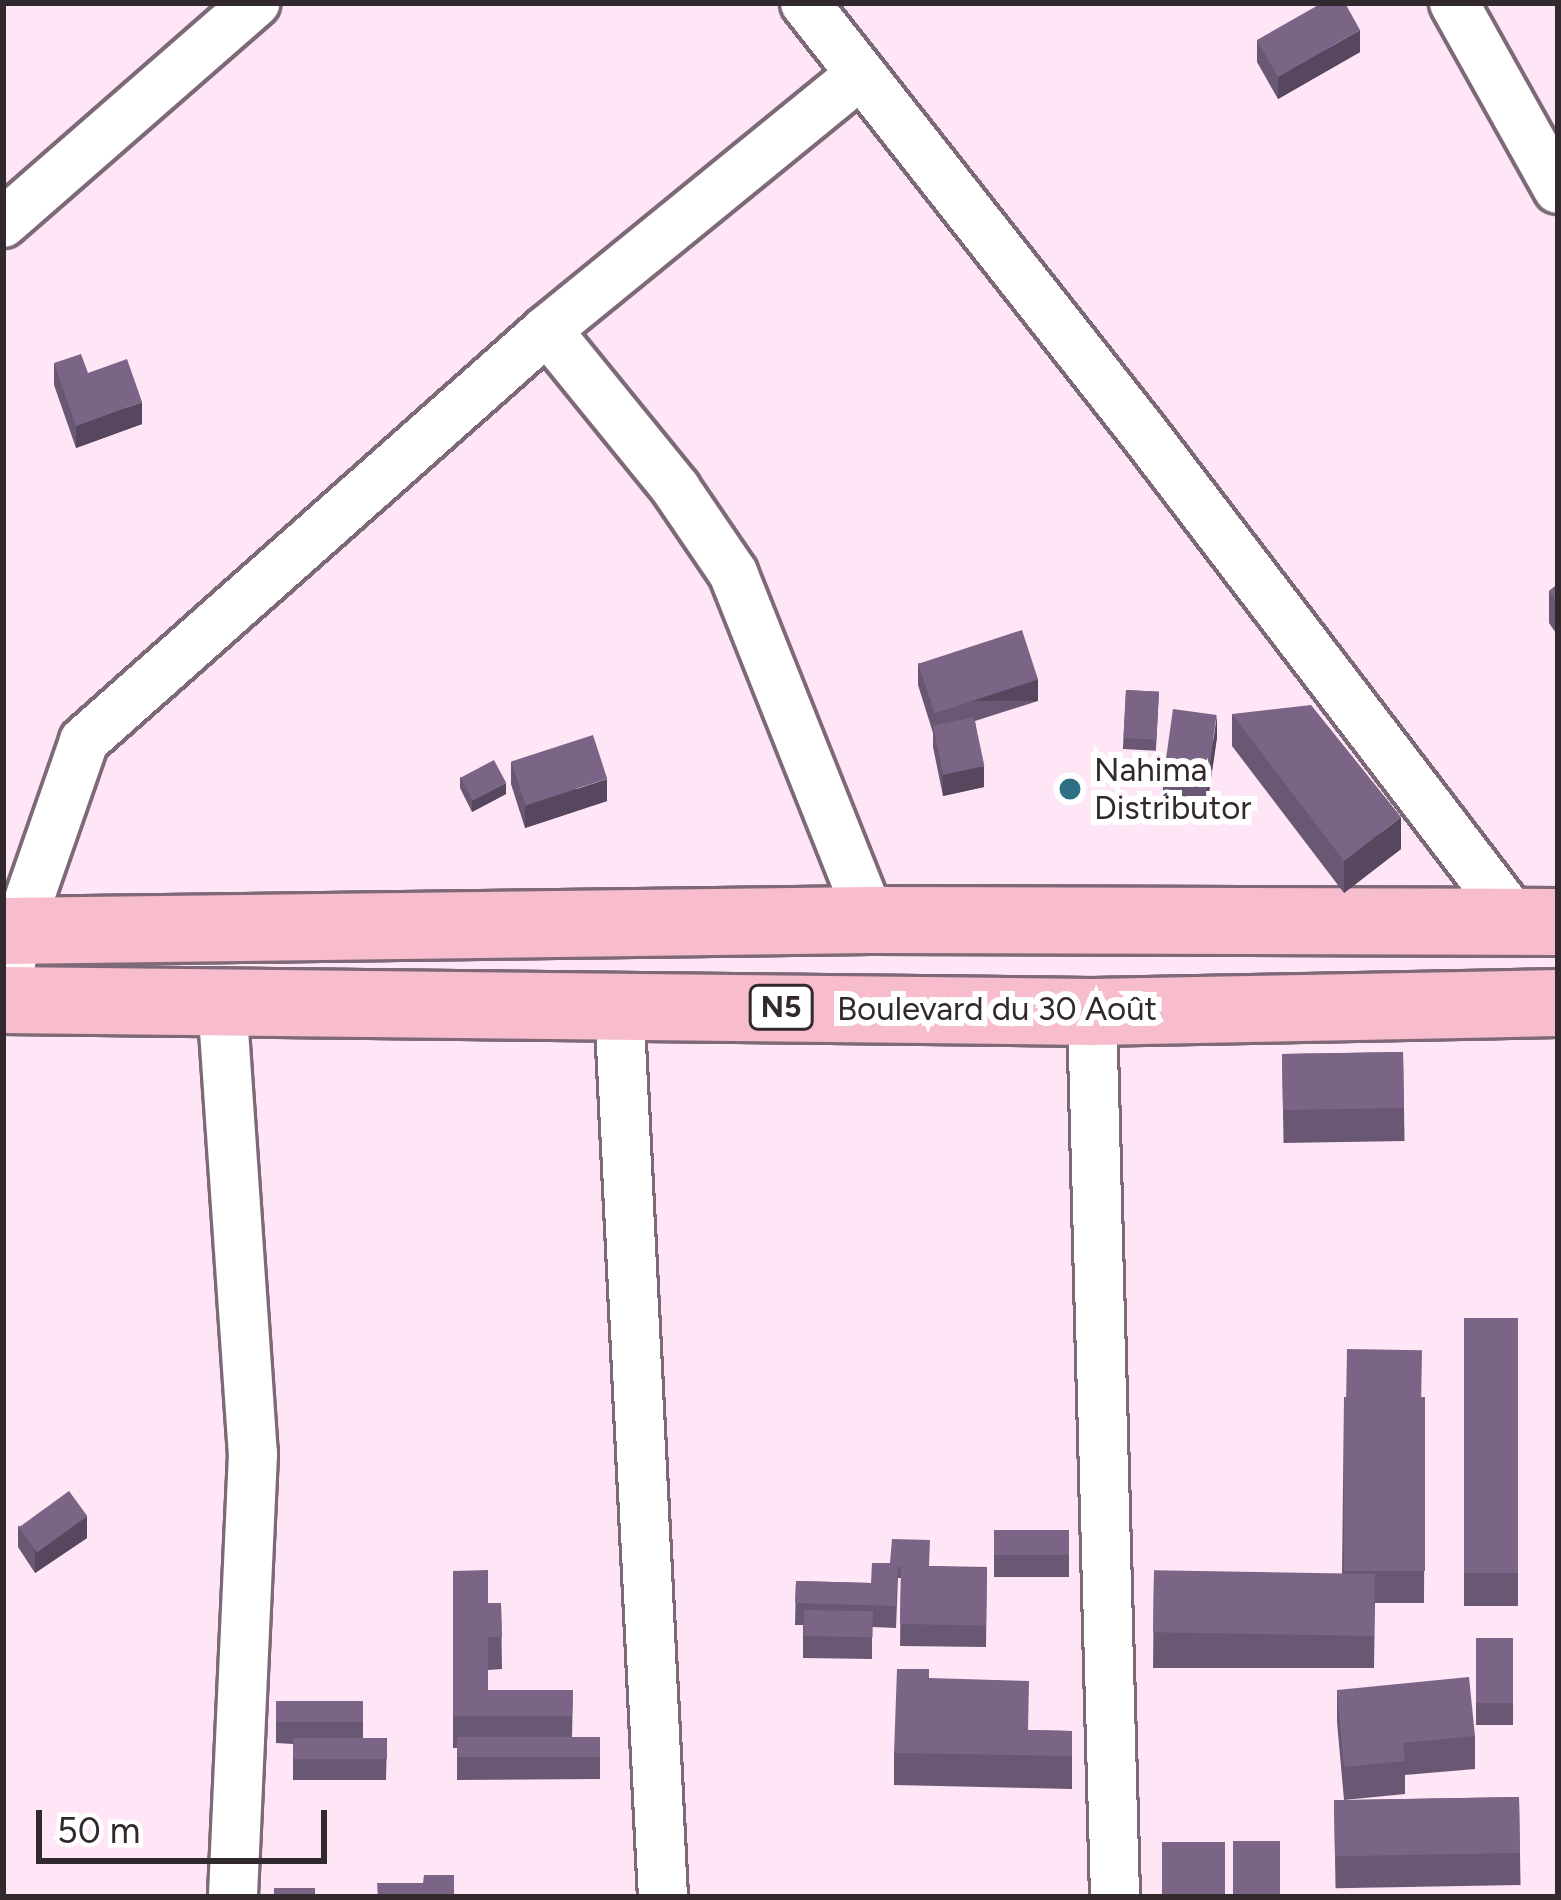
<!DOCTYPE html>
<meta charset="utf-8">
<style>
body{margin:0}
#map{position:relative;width:1561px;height:1900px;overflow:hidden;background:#fee6f6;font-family:Figtree,sans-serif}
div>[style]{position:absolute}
.roads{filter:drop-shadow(3px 0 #7d6977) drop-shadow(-3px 0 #7d6977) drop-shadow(0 3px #7d6977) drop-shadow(0 -3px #7d6977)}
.minor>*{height:48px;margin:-24px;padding:0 24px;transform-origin:24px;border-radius:24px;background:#fff}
.highway>*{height:66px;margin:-33px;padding:0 33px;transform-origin:33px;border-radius:33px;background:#f7bdcc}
.wall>*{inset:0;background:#6a5773;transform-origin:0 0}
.shaded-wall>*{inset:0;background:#56475e;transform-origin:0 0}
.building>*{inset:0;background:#7b6586;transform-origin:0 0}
.dots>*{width:33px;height:33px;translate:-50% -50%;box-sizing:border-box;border:6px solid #fff;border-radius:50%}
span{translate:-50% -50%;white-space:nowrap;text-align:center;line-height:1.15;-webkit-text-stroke:12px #fff;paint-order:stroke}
.shield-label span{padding:3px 9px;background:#fff;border:3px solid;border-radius:9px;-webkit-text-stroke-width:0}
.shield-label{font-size:30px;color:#32292f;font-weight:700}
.poi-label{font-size:33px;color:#32292f}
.left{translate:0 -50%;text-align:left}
.street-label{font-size:33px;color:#32292f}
.frame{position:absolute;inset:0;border:6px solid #32292f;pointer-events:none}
.scale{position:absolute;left:36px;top:1810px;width:291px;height:54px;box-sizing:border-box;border:6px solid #32292f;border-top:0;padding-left:15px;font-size:36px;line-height:42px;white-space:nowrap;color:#32292f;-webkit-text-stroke:9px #fff;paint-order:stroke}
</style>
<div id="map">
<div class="roads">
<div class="minor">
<i style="left:805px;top:3px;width:546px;rotate:51.77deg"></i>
<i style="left:1143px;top:432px;width:618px;rotate:52.63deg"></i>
<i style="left:1454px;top:3px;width:213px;rotate:60.8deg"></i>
<i style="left:3px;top:223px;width:335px;rotate:-41.1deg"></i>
<i style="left:547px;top:330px;width:205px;rotate:50.9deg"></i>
<i style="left:676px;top:489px;width:102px;rotate:55.8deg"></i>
<i style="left:733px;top:573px;width:373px;rotate:68.3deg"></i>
<i style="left:3px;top:1000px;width:71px;rotate:-77.7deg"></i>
<i style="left:18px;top:931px;width:201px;rotate:-70.8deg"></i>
<i style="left:84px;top:741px;width:619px;rotate:-41.6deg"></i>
<i style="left:547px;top:330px;width:405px;rotate:-39.2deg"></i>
<i style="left:222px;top:1001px;width:454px;rotate:86.1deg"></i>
<i style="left:253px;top:1454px;width:443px;rotate:92.6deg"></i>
<i style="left:619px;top:1004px;width:894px;rotate:87.18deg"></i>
<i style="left:1092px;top:1012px;width:885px;rotate:88.51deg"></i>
</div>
<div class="highway">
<i style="left:3px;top:931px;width:868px;rotate:-0.73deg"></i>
<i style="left:871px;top:920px;width:687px;rotate:0.17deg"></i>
<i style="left:3px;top:1000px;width:1089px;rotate:0.63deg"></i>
<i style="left:1092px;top:1012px;width:466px;rotate:-1.1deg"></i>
</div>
</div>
<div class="wall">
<i style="clip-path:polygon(1257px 40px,1360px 52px,1278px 99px,1257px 62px)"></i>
<i style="clip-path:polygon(54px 363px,88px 373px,142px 424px,76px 448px,54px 385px)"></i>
<i style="clip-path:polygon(1558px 584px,1558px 636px,1549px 623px,1549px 591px)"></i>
<i style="clip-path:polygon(918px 663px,1038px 701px,975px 721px,984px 787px,943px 796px,933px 747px,933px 733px,918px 685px)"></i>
<i style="left:1126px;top:690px;width:33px;height:59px;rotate:3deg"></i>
<i style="clip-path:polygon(1232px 714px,1401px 849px,1344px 893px,1232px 746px)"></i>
<i style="clip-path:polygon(1217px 737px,1207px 806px,1163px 800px,1163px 778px)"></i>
<i style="clip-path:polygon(511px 762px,607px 801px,525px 828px,511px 784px)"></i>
<i style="clip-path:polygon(460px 777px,506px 794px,472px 812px,460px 788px)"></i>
<i style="left:1403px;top:1052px;width:89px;height:121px;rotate:89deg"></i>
<i style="left:1464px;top:1318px;width:54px;height:288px"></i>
<i style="clip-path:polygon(1344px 1397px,1425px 1397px,1424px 1603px,1375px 1603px,1374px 1668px,1153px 1668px,1154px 1575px,1342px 1574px)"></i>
<i style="clip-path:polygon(18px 1526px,87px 1538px,35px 1573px,18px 1547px)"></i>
<i style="left:1069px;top:1530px;width:47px;height:75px;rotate:90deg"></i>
<i style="clip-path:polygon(890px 1563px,930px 1566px,987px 1567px,986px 1647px,900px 1646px,901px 1578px,898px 1578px,896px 1628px,872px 1627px,872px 1659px,803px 1658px,803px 1625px,795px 1625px,796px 1581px,871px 1583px)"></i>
<i style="clip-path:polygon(453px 1571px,488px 1603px,501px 1603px,502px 1669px,488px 1670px,488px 1690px,573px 1690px,572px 1737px,600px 1737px,600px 1779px,457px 1780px,457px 1748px,453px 1748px)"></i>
<i style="left:1476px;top:1638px;width:37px;height:87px"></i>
<i style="clip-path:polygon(929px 1678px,1029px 1730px,1072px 1731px,1072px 1789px,894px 1785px,894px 1753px)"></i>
<i style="clip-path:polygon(1337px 1690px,1475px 1736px,1475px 1769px,1405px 1775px,1405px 1794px,1344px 1800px,1337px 1722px)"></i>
<i style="clip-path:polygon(276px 1701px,363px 1701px,363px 1738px,387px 1738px,386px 1780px,293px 1780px,293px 1744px,276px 1743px)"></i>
<i style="left:1519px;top:1797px;width:88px;height:185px;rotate:89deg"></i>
</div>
<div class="shaded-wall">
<i style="clip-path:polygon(1360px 30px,1360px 52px,1278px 99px,1278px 77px)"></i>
<i style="clip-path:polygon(142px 402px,142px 424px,76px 448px,76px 426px)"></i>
<i style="left:1038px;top:679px;width:22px;height:109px;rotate:90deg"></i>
<i style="clip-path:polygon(1217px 715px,1217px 737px,1207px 806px,1207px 784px)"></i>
<i style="clip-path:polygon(984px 766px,984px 787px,943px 796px,943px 774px)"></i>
<i style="clip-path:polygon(607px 779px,607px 801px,525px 828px,525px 806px)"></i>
<i style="clip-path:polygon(506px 783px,506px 794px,472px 812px,472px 800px)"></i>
<i style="clip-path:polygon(1401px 817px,1401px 849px,1344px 893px,1344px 861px)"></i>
<i style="clip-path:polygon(87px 1516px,87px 1538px,35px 1573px,35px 1551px)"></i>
</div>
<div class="building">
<i style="clip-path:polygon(1322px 3px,1345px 3px,1360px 30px,1278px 77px,1257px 40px)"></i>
<i style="clip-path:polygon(81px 354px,88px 373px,127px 359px,142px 402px,76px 426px,54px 363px)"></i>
<i style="clip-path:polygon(1558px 584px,1558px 604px,1549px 591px)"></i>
<i style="left:1022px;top:630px;width:52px;height:109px;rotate:72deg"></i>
<i style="left:1126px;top:690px;width:33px;height:48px;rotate:3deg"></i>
<i style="clip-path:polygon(1311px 705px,1401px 817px,1344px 861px,1232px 714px)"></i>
<i style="left:1173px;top:709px;width:44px;height:70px;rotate:8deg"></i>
<i style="left:974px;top:717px;width:50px;height:42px;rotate:78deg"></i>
<i style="left:593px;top:735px;width:46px;height:86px;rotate:72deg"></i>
<i style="left:494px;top:760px;width:26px;height:38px;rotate:62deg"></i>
<i style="left:1403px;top:1052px;width:56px;height:121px;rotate:89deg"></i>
<i style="left:1464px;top:1318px;width:54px;height:255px"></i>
<i style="left:1347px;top:1349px;width:75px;height:48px;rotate:1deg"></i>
<i style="left:1344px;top:1397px;width:81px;height:174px"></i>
<i style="left:69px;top:1491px;width:31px;height:62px;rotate:54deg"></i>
<i style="left:1069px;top:1530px;width:25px;height:75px;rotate:90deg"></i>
<i style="clip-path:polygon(892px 1539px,930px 1540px,929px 1566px,898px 1567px,898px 1563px,890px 1563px)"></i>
<i style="clip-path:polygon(872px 1563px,898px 1563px,896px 1606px,795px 1603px,796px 1581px,871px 1583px)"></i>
<i style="left:901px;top:1566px;width:86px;height:58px;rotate:1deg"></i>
<i style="clip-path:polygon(488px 1570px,488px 1603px,501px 1603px,502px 1637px,488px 1637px,488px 1690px,573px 1690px,572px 1716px,453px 1716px,453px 1571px)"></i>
<i style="left:1375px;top:1574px;width:62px;height:221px;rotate:91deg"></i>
<i style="left:804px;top:1610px;width:69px;height:26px;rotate:1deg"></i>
<i style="left:1476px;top:1638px;width:37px;height:65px"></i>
<i style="clip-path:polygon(897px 1669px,929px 1669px,929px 1678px,1029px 1681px,1028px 1730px,1072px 1731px,1072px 1756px,894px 1753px)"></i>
<i style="clip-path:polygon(1469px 1677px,1475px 1736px,1403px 1743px,1405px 1761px,1344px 1767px,1337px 1690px)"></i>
<i style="left:276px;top:1701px;width:87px;height:21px"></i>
<i style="left:600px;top:1737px;width:20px;height:143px;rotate:90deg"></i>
<i style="left:293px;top:1738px;width:94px;height:21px"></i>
<i style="left:1519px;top:1797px;width:56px;height:185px;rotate:89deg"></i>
<i style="left:1233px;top:1841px;width:47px;height:56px"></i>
<i style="left:1162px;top:1842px;width:63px;height:55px"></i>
<i style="clip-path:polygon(424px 1875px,454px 1875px,454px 1897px,378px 1897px,377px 1883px,423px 1883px)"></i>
<i style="left:274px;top:1888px;width:41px;height:9px"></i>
</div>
<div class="dots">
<i style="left:1070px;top:789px;background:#2f6f83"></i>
</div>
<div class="shield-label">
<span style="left:781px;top:1007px">N5</span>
</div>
<div class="poi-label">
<span class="left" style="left:1094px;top:789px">Nahima<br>Distributor</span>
</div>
<div class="street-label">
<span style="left:997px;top:1009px">Boulevard du 30 Août</span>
</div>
<div class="frame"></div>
<div class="scale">50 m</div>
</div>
